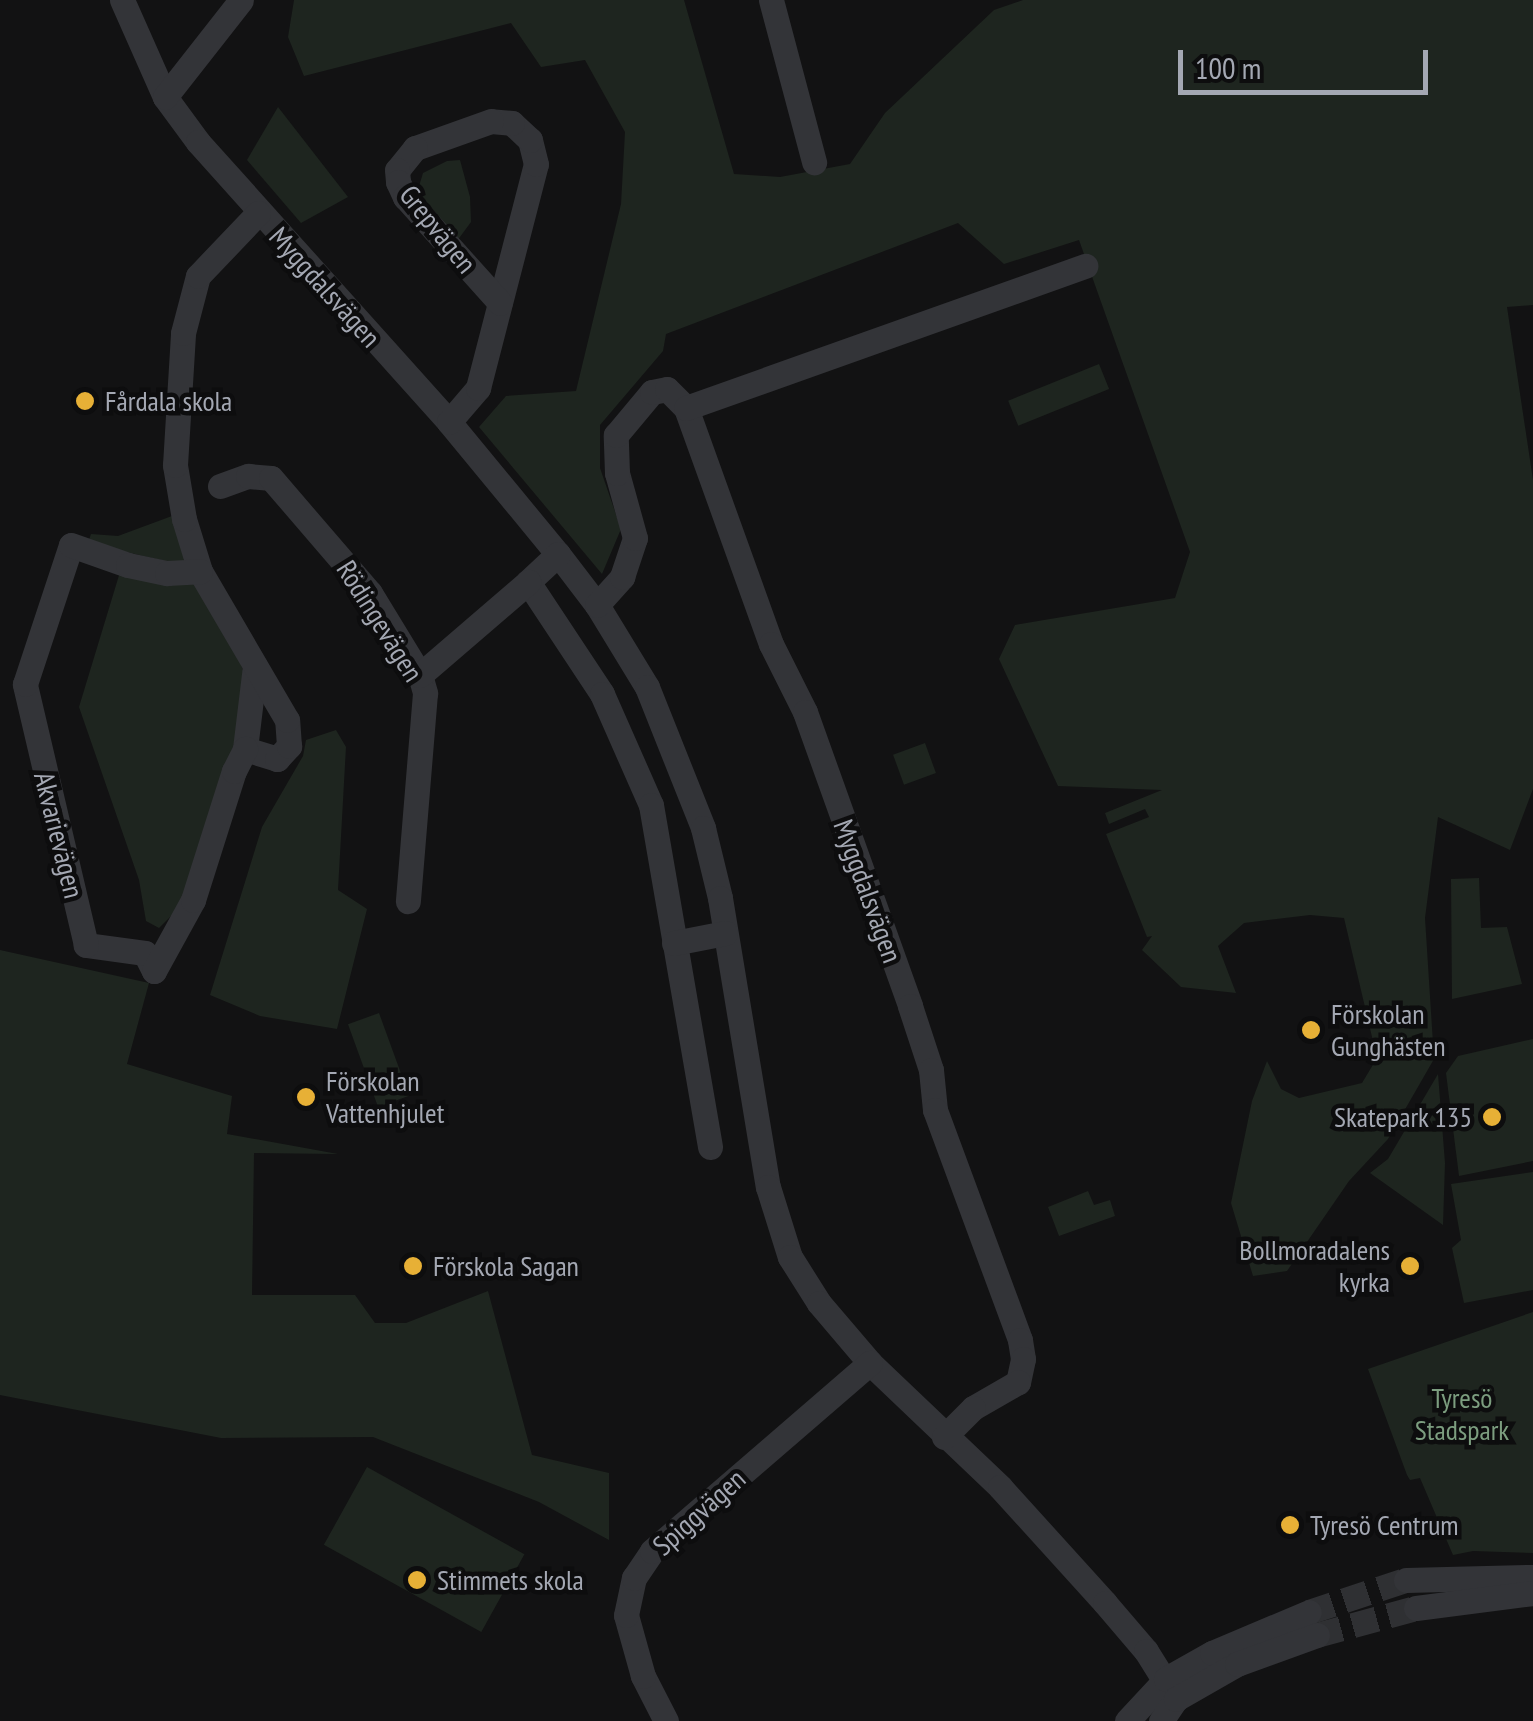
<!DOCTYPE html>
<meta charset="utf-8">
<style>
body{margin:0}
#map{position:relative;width:1533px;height:1721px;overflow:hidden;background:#121213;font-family:"PT Sans Narrow",sans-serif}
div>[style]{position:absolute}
.green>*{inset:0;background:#1e251f;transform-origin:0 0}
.minor-tunnel>*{height:25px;margin-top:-12.5px;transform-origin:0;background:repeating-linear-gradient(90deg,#2f3033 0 25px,transparent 0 37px)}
.minor>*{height:25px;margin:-12.5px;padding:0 12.5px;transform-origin:12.5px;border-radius:12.5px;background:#333438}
.dots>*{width:28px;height:28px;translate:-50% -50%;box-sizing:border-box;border:5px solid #0d0d0e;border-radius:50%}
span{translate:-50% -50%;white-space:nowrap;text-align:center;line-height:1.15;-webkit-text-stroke:9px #0d0d0e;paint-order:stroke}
.street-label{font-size:28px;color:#a4a8b3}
.poi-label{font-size:28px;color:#a4a8b3}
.left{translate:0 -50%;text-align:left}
.right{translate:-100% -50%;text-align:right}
.park-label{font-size:28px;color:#7c9d7f}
.scale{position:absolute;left:1178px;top:50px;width:250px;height:45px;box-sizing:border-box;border:5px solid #a4a8b3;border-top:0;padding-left:12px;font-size:30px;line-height:35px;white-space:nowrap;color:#a4a8b3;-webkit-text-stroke:8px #0d0d0e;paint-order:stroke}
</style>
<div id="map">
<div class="green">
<i style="clip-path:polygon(294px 0,684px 0,734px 174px,780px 177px,850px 164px,885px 113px,994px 10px,1023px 0,1533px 0,1533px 305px,1507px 307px,1533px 480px,1533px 789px,1510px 850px,1438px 817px,1425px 918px,1434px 1059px,1388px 1139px,1349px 1181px,1287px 1271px,1253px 1276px,1231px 1203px,1252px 1101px,1267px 1061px,1281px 1089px,1299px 1098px,1362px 1083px,1377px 1058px,1344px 918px,1310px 915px,1244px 923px,1218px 946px,1236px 993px,1181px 987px,1142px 950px,1152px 936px,1147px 937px,1106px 834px,1149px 817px,1145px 809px,1109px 824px,1105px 813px,1162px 790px,1058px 786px,999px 659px,1015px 625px,1175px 598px,1190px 552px,1079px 240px,1004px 264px,958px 223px,666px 334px,663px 351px,600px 425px,600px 468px,621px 529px,602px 574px,479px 427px,506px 396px,576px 391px,621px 204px,625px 132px,585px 60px,541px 67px,511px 23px,304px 76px,288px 37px)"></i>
<i style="clip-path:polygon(278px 107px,348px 197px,301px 223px,247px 160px)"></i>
<i style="clip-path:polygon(460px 160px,470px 197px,471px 222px,457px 241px,416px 196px,423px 173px,447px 161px)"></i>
<i style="left:1099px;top:364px;width:27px;height:98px;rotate:68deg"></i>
<i style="clip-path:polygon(172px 516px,186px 553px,182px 565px,88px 543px,91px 534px,118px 536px)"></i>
<i style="clip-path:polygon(120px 572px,195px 576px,238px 653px,246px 681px,245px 710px,186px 901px,159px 928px,146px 921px,139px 880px,79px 707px)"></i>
<i style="clip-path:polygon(336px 730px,346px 747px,338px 890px,367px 909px,337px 1029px,260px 1016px,210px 995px,262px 827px,303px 756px,306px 740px)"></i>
<i style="left:925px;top:743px;width:32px;height:34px;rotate:70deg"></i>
<i style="clip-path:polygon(1479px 878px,1481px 928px,1507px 927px,1522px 984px,1452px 999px,1451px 879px)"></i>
<i style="clip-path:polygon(0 950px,149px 983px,127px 1064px,232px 1096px,227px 1134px,338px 1154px,254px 1153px,252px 1295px,355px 1295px,375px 1323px,406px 1323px,488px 1291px,532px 1455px,609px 1473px,609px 1540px,539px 1502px,373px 1437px,221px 1438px,0 1395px)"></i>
<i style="left:379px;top:1013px;width:88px;height:33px;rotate:70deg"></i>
<i style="clip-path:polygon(1533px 1039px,1533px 1161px,1459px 1176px,1446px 1073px,1458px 1056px)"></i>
<i style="clip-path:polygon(1438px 1074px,1445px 1163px,1443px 1225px,1370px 1173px,1388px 1159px)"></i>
<i style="clip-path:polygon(1533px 1172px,1533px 1290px,1464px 1303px,1452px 1248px,1461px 1240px,1451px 1184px)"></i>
<i style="clip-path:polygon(1088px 1191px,1094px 1205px,1110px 1200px,1115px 1216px,1059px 1236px,1048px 1207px)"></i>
<i style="clip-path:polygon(1533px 1312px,1533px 1553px,1473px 1551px,1453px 1555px,1420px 1478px,1410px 1480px,1407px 1475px,1368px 1369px)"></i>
<i style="left:367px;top:1467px;width:180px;height:89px;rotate:29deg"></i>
</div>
<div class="minor-tunnel">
<i style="left:1309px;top:1612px;width:102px;rotate:-18.3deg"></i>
<i style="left:1317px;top:1635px;width:103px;rotate:-15.3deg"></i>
</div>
<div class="minor">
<i style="left:122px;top:0;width:106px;rotate:66.1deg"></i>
<i style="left:165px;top:97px;width:56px;rotate:53.7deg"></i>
<i style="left:198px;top:142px;width:376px;rotate:48.1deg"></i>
<i style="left:449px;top:422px;width:171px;rotate:50.5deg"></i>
<i style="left:558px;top:554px;width:64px;rotate:52.6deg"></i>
<i style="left:597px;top:605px;width:96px;rotate:58.6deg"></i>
<i style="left:647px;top:687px;width:152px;rotate:68.3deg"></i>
<i style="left:703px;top:828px;width:72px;rotate:76.3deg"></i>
<i style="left:720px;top:898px;width:293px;rotate:80.6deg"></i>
<i style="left:768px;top:1187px;width:73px;rotate:72.6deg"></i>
<i style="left:790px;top:1257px;width:54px;rotate:57.8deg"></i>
<i style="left:819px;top:1303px;width:79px;rotate:49.6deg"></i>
<i style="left:870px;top:1363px;width:180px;rotate:43.6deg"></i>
<i style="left:1000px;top:1487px;width:156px;rotate:47.8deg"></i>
<i style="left:1105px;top:1603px;width:63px;rotate:49.5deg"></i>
<i style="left:1146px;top:1651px;width:57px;rotate:58deg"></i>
<i style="left:771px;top:0;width:168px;rotate:75.1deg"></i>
<i style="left:165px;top:97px;width:123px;rotate:-51.9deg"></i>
<i style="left:686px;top:408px;width:251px;rotate:70.2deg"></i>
<i style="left:771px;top:644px;width:76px;rotate:63.4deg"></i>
<i style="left:805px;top:712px;width:312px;rotate:70.3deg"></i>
<i style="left:910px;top:1006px;width:67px;rotate:71.8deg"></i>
<i style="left:931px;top:1070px;width:40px;rotate:84.3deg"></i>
<i style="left:935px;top:1110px;width:245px;rotate:69.7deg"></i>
<i style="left:1020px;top:1340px;width:19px;rotate:81deg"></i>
<i style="left:1023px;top:1359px;width:24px;rotate:102deg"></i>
<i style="left:1018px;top:1382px;width:52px;rotate:150deg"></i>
<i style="left:973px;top:1408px;width:41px;rotate:135deg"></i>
<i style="left:449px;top:422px;width:45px;rotate:-49.5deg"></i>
<i style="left:478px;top:388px;width:231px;rotate:-75.5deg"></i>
<i style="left:536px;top:164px;width:25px;rotate:-104deg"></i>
<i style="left:530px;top:140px;width:25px;rotate:-137deg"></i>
<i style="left:512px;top:123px;width:21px;rotate:-175deg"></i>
<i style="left:491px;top:121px;width:81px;rotate:160.4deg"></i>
<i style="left:415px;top:148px;width:28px;rotate:129deg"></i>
<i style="left:397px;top:170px;width:12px;rotate:85deg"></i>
<i style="left:398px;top:182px;width:17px;rotate:65deg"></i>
<i style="left:405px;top:197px;width:142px;rotate:48.1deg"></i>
<i style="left:220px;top:486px;width:30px;rotate:-20deg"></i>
<i style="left:248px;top:476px;width:23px;rotate:5deg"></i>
<i style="left:271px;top:478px;width:152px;rotate:49.3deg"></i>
<i style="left:370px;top:593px;width:96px;rotate:58.6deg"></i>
<i style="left:420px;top:675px;width:19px;rotate:74deg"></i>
<i style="left:425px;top:693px;width:209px;rotate:94.7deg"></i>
<i style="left:558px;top:554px;width:41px;rotate:137deg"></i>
<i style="left:528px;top:582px;width:134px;rotate:56.5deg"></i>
<i style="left:602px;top:694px;width:121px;rotate:66.2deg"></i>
<i style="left:651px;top:805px;width:347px;rotate:80.2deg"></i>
<i style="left:597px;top:605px;width:38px;rotate:-48deg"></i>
<i style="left:622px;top:577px;width:41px;rotate:-71.6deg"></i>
<i style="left:635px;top:538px;width:67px;rotate:-105.5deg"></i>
<i style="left:617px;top:473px;width:38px;rotate:-92deg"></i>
<i style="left:616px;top:435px;width:56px;rotate:-50.1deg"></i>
<i style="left:652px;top:392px;width:15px;rotate:-11deg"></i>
<i style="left:667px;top:389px;width:27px;rotate:45deg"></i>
<i style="left:686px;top:408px;width:424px;rotate:-19.6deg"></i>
<i style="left:255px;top:666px;width:84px;rotate:96.9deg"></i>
<i style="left:245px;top:749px;width:34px;rotate:17deg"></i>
<i style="left:277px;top:759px;width:18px;rotate:-47deg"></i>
<i style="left:289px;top:746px;width:26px;rotate:-94deg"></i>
<i style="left:287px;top:720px;width:173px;rotate:-120.3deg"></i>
<i style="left:200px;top:571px;width:54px;rotate:-107.1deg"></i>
<i style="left:184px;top:519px;width:55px;rotate:-99.5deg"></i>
<i style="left:175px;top:465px;width:132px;rotate:-86.5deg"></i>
<i style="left:183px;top:333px;width:59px;rotate:-75.3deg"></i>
<i style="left:198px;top:276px;width:87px;rotate:-46.4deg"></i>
<i style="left:420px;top:675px;width:143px;rotate:-40.7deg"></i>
<i style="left:674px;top:943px;width:52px;rotate:-11.1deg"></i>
<i style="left:154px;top:971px;width:20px;rotate:-117deg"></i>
<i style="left:145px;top:953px;width:60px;rotate:-172.3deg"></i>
<i style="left:86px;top:945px;width:268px;rotate:-103.2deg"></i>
<i style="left:25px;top:684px;width:146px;rotate:-71.7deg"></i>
<i style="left:71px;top:545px;width:60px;rotate:19.3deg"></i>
<i style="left:128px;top:565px;width:40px;rotate:12deg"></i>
<i style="left:167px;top:573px;width:33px;rotate:-3deg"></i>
<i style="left:154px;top:971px;width:81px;rotate:-61.2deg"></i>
<i style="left:193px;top:900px;width:135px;rotate:-72.4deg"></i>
<i style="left:234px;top:771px;width:25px;rotate:-63deg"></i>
<i style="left:1406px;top:1580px;width:127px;rotate:-1.4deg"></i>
<i style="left:1416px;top:1608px;width:118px;rotate:-7.3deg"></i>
<i style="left:666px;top:1721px;width:51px;rotate:-117.1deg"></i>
<i style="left:643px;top:1676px;width:63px;rotate:-105.6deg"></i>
<i style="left:626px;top:1615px;width:38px;rotate:-78deg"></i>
<i style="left:634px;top:1578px;width:32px;rotate:-56deg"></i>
<i style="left:652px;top:1551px;width:288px;rotate:-40.8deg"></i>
<i style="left:1127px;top:1721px;width:57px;rotate:-47.1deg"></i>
<i style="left:1166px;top:1679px;width:53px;rotate:-29.5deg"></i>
<i style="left:1212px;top:1653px;width:105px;rotate:-22.9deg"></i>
<i style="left:1161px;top:1721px;width:27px;rotate:-56deg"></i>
<i style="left:1176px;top:1699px;width:70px;rotate:-29.8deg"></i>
<i style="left:1237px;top:1664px;width:85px;rotate:-19.9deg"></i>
</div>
<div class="dots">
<i style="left:85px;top:401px;background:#e7b036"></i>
<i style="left:1311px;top:1030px;background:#e7b036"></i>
<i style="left:306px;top:1097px;background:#e7b036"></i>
<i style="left:1492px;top:1117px;background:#e7b036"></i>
<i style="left:413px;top:1266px;background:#e7b036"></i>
<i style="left:1410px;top:1266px;background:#e7b036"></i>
<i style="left:1290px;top:1525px;background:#e7b036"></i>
<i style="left:417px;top:1580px;background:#e7b036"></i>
</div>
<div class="street-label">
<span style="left:438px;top:229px;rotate:51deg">Grepvägen</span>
<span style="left:325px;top:287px;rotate:48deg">Myggdalsvägen</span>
<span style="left:380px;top:621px;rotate:58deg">Rödingevägen</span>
<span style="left:59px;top:835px;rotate:76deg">Akvarievägen</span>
<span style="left:868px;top:891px;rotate:70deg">Myggdalsvägen</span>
<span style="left:699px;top:1512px;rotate:-42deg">Spiggvägen</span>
</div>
<div class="poi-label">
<span class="left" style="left:105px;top:401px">Fårdala skola</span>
<span class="left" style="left:1331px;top:1030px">Förskolan<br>Gunghästen</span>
<span class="left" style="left:326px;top:1097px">Förskolan<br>Vattenhjulet</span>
<span class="right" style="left:1472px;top:1117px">Skatepark 135</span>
<span class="right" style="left:1390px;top:1266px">Bollmoradalens<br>kyrka</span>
<span class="left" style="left:433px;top:1266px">Förskola Sagan</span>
<span class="left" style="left:1310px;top:1525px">Tyresö Centrum</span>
<span class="left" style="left:437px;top:1580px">Stimmets skola</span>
</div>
<div class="park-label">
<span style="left:1462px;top:1414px">Tyresö<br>Stadspark</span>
</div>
<div class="scale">100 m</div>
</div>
